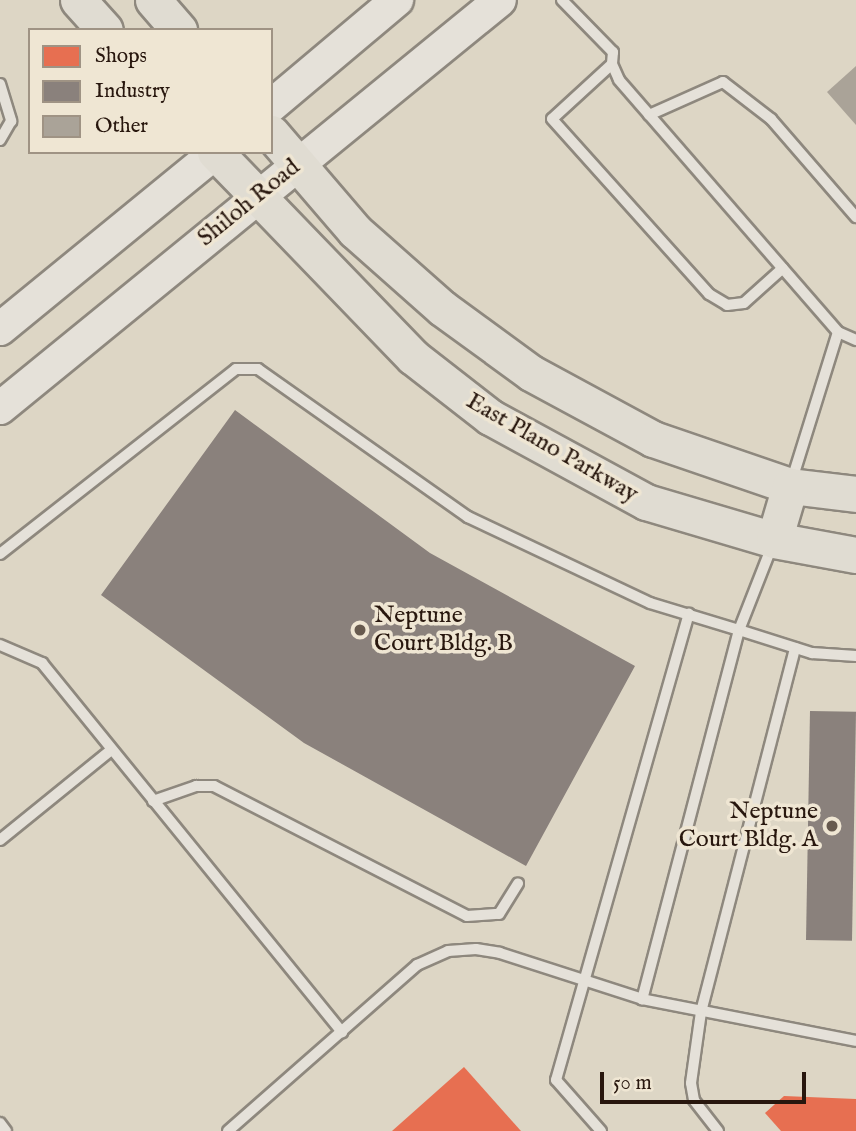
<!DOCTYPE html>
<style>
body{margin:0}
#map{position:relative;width:856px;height:1131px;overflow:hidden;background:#ddd6c5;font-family:"IM FELL English",serif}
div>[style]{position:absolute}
.shops>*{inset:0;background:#e76f51}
.industry>*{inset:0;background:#8a817c;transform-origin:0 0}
.building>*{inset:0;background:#aaa398}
.roads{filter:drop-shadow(2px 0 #8e887e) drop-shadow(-2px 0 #8e887e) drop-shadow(0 2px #8e887e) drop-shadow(0 -2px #8e887e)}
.lane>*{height:10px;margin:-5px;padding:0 5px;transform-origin:5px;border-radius:5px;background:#e5e1d9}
.secondary>*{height:32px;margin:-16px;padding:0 16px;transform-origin:16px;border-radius:16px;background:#e5e1d9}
.primary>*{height:35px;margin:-17.5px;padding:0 17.5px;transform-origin:17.5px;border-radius:17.5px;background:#e0dcd2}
.dots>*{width:19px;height:19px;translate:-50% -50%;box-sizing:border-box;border:4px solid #efe6d3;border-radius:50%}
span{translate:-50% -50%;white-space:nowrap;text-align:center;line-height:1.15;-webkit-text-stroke:7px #efe6d3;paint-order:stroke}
.street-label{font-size:24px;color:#28170e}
.poi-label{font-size:24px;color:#28170e}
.left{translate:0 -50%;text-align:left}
.right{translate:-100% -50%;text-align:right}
.legend{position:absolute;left:28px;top:28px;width:245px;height:126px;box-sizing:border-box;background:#efe6d3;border:2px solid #9f9384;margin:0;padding:9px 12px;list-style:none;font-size:21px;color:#28170e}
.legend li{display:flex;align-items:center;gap:14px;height:35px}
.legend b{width:35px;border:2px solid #9f9384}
.scale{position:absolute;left:600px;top:1072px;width:206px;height:32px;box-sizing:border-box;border:4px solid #28170e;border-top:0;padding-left:9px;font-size:21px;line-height:24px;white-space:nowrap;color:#28170e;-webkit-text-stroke:5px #efe6d3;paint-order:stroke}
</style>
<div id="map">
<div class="shops">
<i style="clip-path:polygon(464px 1067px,521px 1131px,392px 1131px)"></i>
<i style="clip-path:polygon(784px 1096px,856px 1099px,856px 1131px,781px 1131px,765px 1113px)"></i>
</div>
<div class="industry">
<i style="clip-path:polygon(235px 410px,430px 553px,635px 666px,526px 866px,304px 743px,101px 595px)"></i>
<i style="left:810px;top:711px;width:46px;height:229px;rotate:1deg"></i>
</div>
<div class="building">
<i style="clip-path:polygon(856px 66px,856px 125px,827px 92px)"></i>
</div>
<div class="roads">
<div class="lane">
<i style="left:562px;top:0;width:73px;rotate:45.6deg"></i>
<i style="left:613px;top:52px;width:12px;rotate:95deg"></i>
<i style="left:612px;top:64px;width:17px;rotate:66deg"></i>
<i style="left:619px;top:80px;width:334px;rotate:49deg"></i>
<i style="left:838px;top:332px;width:155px;rotate:107.3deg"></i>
<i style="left:612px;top:64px;width:81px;rotate:137.5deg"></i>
<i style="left:552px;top:119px;width:235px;rotate:48.1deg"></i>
<i style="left:709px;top:294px;width:21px;rotate:31deg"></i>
<i style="left:727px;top:305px;width:17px;rotate:-7deg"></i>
<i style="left:744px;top:303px;width:52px;rotate:-41.9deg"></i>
<i style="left:0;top:84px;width:39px;rotate:73deg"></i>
<i style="left:11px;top:121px;width:22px;rotate:120deg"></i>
<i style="left:649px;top:115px;width:81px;rotate:-24deg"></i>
<i style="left:723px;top:82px;width:61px;rotate:37.6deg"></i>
<i style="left:771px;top:119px;width:130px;rotate:49.1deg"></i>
<i style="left:838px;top:332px;width:20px;rotate:24deg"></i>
<i style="left:772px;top:546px;width:90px;rotate:111.4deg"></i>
<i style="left:739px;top:630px;width:77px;rotate:17.5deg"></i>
<i style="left:812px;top:653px;width:44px;rotate:3.9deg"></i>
<i style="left:0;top:554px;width:300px;rotate:-38.1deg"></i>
<i style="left:236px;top:369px;width:22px"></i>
<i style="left:258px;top:369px;width:257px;rotate:35.2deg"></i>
<i style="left:468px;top:517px;width:201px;rotate:25.3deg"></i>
<i style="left:650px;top:603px;width:93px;rotate:16.9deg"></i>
<i style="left:739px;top:630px;width:382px;rotate:104.7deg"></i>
<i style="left:0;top:645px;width:46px;rotate:23.2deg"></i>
<i style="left:42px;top:663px;width:476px;rotate:50.9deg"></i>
<i style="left:153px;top:801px;width:46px;rotate:-19.2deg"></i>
<i style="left:196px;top:786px;width:18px"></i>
<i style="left:214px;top:786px;width:284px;rotate:27.2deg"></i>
<i style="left:467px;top:916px;width:32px;rotate:-4deg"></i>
<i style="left:499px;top:914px;width:36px;rotate:-58deg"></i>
<i style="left:0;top:840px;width:143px;rotate:-39deg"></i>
<i style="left:0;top:1123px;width:10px;rotate:53deg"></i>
<i style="left:228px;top:1131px;width:252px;rotate:-41.3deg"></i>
<i style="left:417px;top:965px;width:34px;rotate:-24deg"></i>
<i style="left:448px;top:951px;width:28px;rotate:-4deg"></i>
<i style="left:476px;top:949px;width:24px;rotate:9deg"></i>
<i style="left:500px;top:953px;width:149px;rotate:17.9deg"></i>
<i style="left:642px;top:999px;width:218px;rotate:11.1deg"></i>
<i style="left:601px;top:1131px;width:68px;rotate:-131.4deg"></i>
<i style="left:556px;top:1080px;width:485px;rotate:-74.1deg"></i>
<i style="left:718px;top:1131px;width:39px;rotate:-128deg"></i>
<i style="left:694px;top:1100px;width:17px;rotate:-100deg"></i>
<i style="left:691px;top:1083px;width:72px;rotate:-82deg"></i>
<i style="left:701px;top:1012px;width:376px;rotate:-75.5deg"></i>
</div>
<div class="secondary">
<i style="left:271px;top:106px;width:165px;rotate:-40.1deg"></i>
<i style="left:0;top:329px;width:279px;rotate:-39.3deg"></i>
<i style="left:0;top:408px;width:645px;rotate:-39.21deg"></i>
</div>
<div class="primary">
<i style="left:78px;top:0;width:40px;rotate:48deg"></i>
<i style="left:153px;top:0;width:40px;rotate:49deg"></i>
<i style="left:271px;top:133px;width:129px;rotate:49.4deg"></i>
<i style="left:355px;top:231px;width:116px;rotate:41.5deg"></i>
<i style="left:442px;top:308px;width:110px;rotate:36.1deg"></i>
<i style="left:531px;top:373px;width:139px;rotate:28.4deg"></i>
<i style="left:653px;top:439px;width:145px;rotate:18.9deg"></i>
<i style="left:790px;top:486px;width:66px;rotate:6.9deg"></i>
<i style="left:215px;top:152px;width:285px;rotate:46deg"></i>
<i style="left:413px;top:357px;width:98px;rotate:37.9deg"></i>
<i style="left:490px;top:417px;width:178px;rotate:28.6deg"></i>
<i style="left:646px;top:502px;width:134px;rotate:16.5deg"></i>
<i style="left:774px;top:540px;width:83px;rotate:10.4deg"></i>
<i style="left:774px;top:540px;width:56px;rotate:-73.5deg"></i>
</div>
</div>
<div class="dots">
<i style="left:360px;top:630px;background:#675a4e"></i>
<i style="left:832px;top:826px;background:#675a4e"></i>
</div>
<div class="street-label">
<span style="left:249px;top:203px;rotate:-39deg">Shiloh Road</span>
<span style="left:552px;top:448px;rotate:30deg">East Plano Parkway</span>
</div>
<div class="poi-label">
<span class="left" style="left:374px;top:630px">Neptune<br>Court Bldg. B</span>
<span class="right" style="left:818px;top:826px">Neptune<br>Court Bldg. A</span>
</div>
<ul class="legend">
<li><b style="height:19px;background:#e76f51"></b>Shops</li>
<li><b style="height:19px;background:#8a817c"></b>Industry</li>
<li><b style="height:19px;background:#aaa398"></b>Other</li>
</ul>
<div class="scale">50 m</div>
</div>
